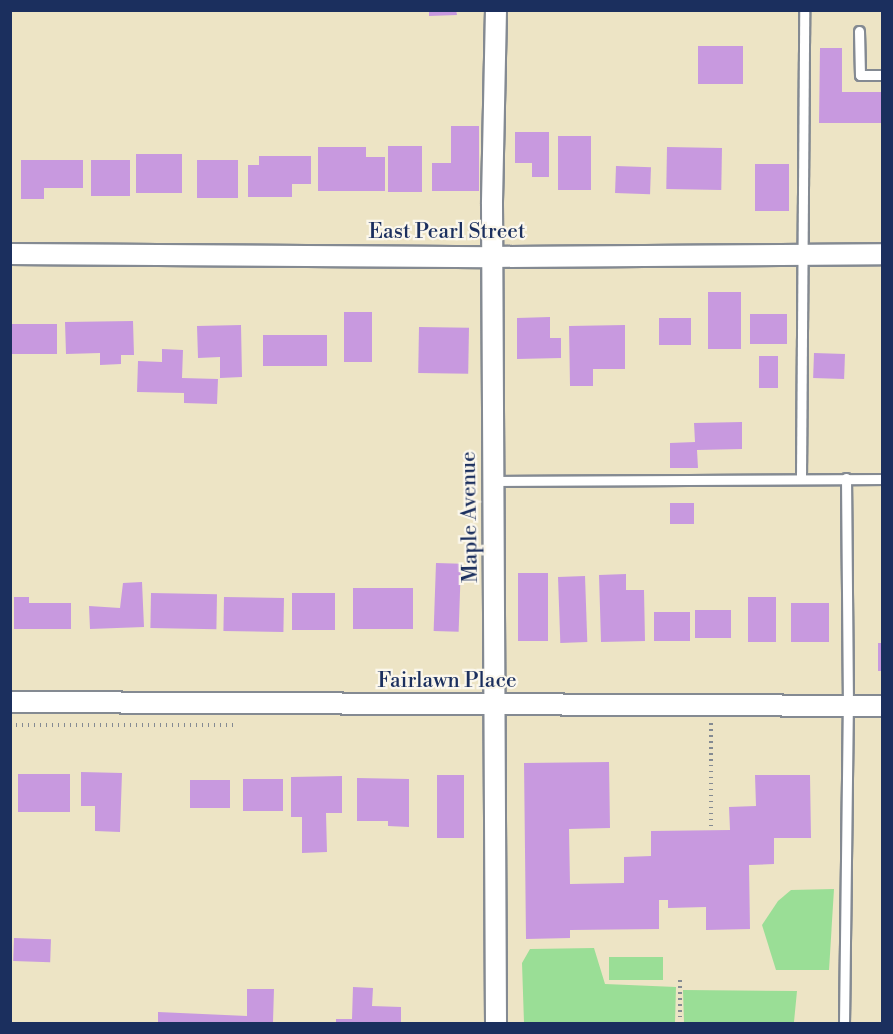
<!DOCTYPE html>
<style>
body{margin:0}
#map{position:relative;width:893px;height:1034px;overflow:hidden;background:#ede4c5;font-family:"Libre Bodoni",serif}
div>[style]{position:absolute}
.green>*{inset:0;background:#9ade96;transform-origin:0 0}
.building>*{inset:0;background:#c899df;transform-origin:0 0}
.path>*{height:4px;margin-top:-2px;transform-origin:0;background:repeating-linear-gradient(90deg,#848a92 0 1.5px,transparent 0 6px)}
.roads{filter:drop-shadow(2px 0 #848a92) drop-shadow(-2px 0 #848a92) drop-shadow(0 2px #848a92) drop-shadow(0 -2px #848a92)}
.lane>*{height:9px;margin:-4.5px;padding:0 4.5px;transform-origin:4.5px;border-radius:4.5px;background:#fff}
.street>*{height:20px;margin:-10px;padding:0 10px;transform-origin:10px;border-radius:10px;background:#fff}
span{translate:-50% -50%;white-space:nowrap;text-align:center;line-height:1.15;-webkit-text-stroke:4.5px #fbf7ec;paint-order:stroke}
.street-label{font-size:21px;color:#1b2f5e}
.frame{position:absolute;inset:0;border:12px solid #1b2f5e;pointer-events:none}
</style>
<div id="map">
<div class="green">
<i style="clip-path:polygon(834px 889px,829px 970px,776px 970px,762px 925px,778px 901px,791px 890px)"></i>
<i style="clip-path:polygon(594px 948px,605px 984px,676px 987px,675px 1023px,524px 1023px,522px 963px,530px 949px)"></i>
<i style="left:663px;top:957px;width:23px;height:54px;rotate:90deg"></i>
<i style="clip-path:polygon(683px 990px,797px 991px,794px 1022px,801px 1023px,684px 1023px)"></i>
</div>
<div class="building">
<i style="clip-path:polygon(429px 10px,456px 10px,457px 15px,429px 16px)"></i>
<i style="left:698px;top:46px;width:45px;height:38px"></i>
<i style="clip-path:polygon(820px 48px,842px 48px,842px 92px,882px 92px,882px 123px,819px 123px)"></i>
<i style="clip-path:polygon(451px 126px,479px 126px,479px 191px,432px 191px,432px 163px,451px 163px)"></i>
<i style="clip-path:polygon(515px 132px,549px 132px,549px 177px,532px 177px,532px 163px,515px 163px)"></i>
<i style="left:558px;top:136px;width:33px;height:54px"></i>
<i style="left:388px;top:146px;width:34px;height:46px"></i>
<i style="clip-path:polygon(318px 147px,366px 147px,366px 157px,385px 157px,385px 191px,318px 191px)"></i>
<i style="left:667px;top:147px;width:55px;height:42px;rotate:1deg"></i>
<i style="left:136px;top:154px;width:46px;height:39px"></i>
<i style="clip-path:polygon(259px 156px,311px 156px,311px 184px,292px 184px,292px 197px,248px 197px,248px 165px,259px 165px)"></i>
<i style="clip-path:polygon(21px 160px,83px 160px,83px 188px,44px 188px,44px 199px,21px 199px)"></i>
<i style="left:91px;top:160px;width:39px;height:36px"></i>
<i style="left:197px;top:160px;width:41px;height:38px"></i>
<i style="left:755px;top:164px;width:34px;height:47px"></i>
<i style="left:616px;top:166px;width:35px;height:27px;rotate:2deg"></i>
<i style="left:708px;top:292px;width:33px;height:57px"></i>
<i style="left:344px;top:312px;width:28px;height:50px"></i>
<i style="left:750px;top:314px;width:37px;height:30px"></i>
<i style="clip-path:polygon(550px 317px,550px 338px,561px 338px,561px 358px,517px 359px,517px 318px)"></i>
<i style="left:659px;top:318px;width:32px;height:27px"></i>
<i style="clip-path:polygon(133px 321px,134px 355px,121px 355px,121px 364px,100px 365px,100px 353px,66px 354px,65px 322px)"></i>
<i style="left:10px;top:324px;width:47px;height:30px"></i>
<i style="clip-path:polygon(241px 325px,242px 377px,220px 378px,220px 357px,198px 358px,197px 326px)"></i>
<i style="clip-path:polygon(625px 325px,625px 369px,593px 369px,593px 386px,570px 386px,569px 326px)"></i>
<i style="left:419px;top:327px;width:50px;height:46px;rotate:1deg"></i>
<i style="left:263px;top:335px;width:64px;height:31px"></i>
<i style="clip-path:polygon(162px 349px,183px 350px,182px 378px,218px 379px,217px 404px,184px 403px,184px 393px,137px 392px,138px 361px,162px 362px)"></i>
<i style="left:814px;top:353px;width:31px;height:25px;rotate:2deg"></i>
<i style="left:759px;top:356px;width:19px;height:32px"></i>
<i style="clip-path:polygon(742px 422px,742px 449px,697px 450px,698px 468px,670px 468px,670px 443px,695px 442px,694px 423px)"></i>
<i style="left:670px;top:503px;width:24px;height:21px"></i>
<i style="left:436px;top:563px;width:25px;height:68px;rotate:2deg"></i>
<i style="left:518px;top:573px;width:30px;height:68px"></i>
<i style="clip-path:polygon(626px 574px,626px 590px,644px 590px,645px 641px,601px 642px,599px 575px)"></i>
<i style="left:585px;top:576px;width:66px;height:27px;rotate:88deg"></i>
<i style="clip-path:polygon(142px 582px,144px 627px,90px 629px,89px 606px,120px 608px,123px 583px)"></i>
<i style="left:353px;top:588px;width:60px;height:41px"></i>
<i style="left:151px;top:593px;width:66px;height:35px;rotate:1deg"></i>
<i style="left:292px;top:593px;width:43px;height:37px"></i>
<i style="clip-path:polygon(14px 597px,29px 597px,29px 603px,71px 603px,71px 629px,14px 629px)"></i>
<i style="left:224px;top:597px;width:60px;height:34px;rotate:1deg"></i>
<i style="left:748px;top:597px;width:28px;height:45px"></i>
<i style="left:791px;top:603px;width:38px;height:39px"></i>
<i style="left:695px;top:610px;width:36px;height:28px"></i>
<i style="left:654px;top:612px;width:36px;height:29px"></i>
<i style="left:878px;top:643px;width:4px;height:28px"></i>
<i style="clip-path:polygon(609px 762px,610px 828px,569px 829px,570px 884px,624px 883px,624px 857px,651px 856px,651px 831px,730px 830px,729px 807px,756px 806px,755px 775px,810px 775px,811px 838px,774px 838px,774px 864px,749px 865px,750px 929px,706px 930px,706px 907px,668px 908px,668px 900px,659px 900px,659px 929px,570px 930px,570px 938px,526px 939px,524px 763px)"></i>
<i style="clip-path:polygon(81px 772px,122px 773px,120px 832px,95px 831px,95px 806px,81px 806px)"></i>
<i style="left:18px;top:774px;width:52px;height:38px"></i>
<i style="left:437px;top:775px;width:27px;height:63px"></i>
<i style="clip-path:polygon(342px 776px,342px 813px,326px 813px,327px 852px,302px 853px,302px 817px,291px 817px,291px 777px)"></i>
<i style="clip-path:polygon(357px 778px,409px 779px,409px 827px,388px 826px,388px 821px,357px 821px)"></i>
<i style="left:243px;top:779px;width:40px;height:32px"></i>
<i style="left:190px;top:780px;width:40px;height:28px"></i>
<i style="left:14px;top:938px;width:37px;height:23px;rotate:2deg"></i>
<i style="clip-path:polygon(353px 987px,373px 988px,372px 1006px,401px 1007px,401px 1024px,336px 1024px,336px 1019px,352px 1019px)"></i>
<i style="clip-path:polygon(247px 989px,274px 989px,273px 1022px,158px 1024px,158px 1012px,247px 1016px)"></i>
</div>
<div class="path">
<i style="left:711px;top:723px;width:107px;rotate:90deg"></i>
<i style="left:10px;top:725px;width:225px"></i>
<i style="left:680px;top:980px;width:44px;rotate:90deg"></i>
</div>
<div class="roads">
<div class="lane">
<i style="left:859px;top:31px;width:44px;rotate:88.7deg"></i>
<i style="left:860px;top:75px;width:22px"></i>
<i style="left:801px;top:478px;width:468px;rotate:-89.6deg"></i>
<i style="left:494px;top:481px;width:388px;rotate:-0.3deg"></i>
<i style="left:844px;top:1024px;width:318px;rotate:-89.3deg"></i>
<i style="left:848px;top:706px;width:228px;rotate:-90.5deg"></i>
</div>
<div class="street">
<i style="left:496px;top:10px;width:194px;rotate:91.2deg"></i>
<i style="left:492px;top:204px;width:820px;rotate:89.72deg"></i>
<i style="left:10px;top:254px;width:482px;rotate:0.4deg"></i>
<i style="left:492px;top:257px;width:390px;rotate:-0.4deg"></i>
<i style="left:10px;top:702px;width:872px;rotate:0.26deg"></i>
</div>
</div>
<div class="street-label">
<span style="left:447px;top:232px">East Pearl Street</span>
<span style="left:470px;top:517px;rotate:-91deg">Maple Avenue</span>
<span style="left:447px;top:681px">Fairlawn Place</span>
</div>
<div class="frame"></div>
</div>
